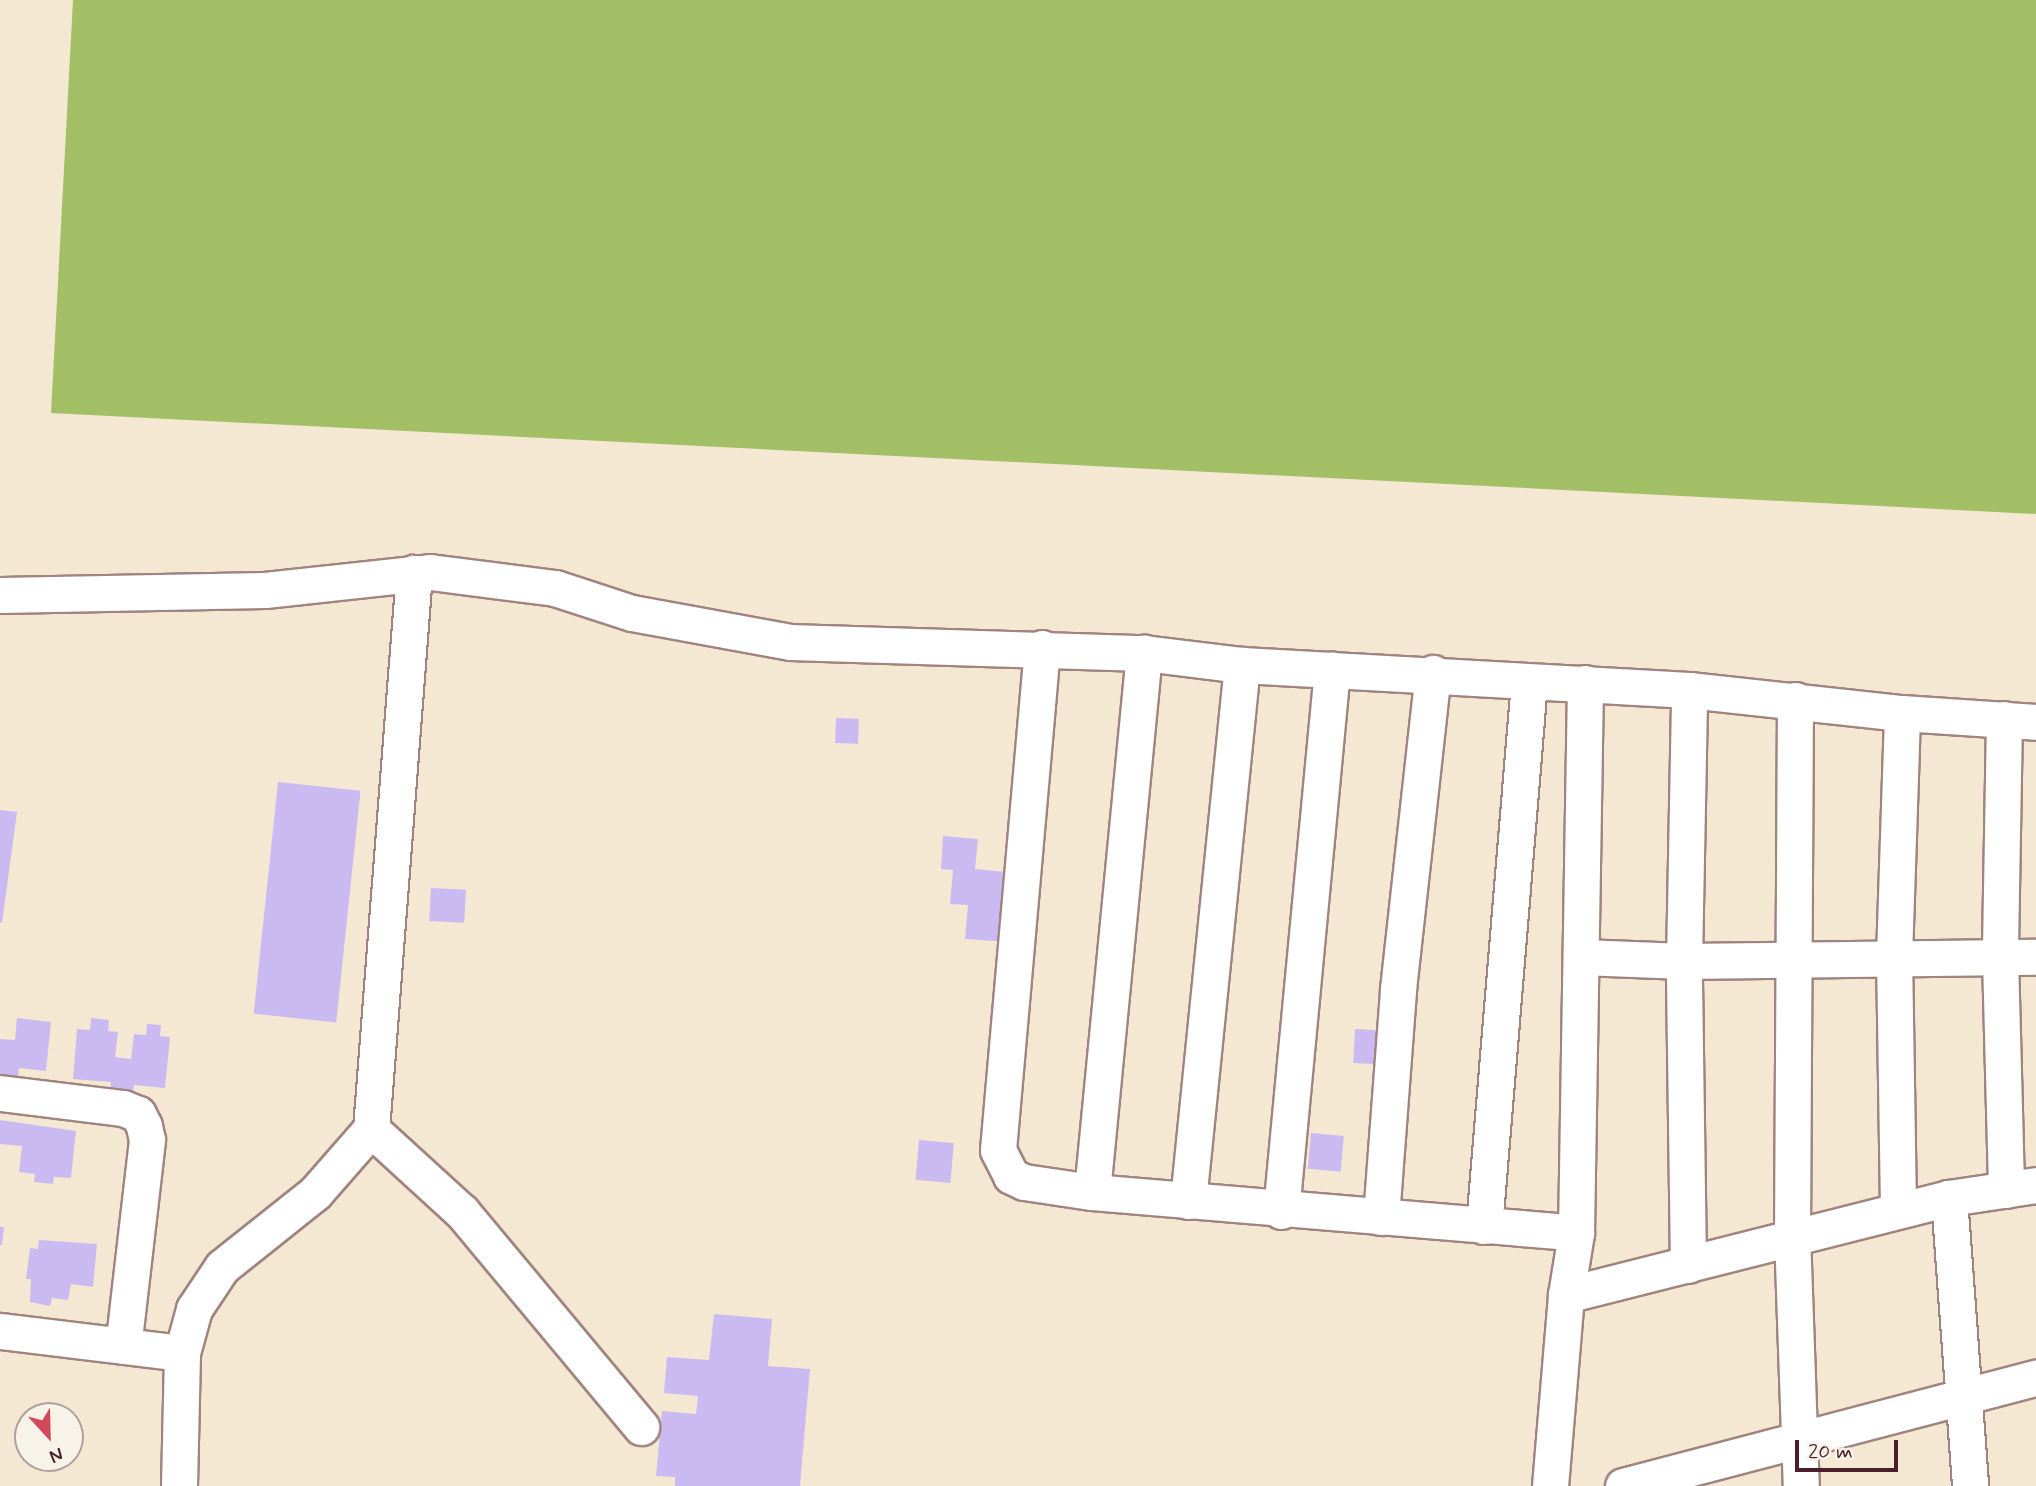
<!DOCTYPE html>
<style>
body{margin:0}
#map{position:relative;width:2036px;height:1486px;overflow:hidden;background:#f4e8d3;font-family:Mynerve,sans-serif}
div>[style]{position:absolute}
.green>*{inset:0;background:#a2bf66}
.building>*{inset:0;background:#cabaf1;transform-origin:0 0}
.roads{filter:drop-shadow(2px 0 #9f847f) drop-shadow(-2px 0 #9f847f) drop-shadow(0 2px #9f847f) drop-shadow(0 -2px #9f847f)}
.minor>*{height:35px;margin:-17.5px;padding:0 17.5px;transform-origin:17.5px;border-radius:17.5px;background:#fff}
span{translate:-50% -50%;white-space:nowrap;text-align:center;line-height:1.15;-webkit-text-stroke:7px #f7f3e8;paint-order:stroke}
.north{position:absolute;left:14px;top:1402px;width:70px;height:70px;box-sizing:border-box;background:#f7f3e8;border:2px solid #b29e9c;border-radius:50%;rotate:158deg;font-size:19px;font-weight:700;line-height:28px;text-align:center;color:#4a1f2b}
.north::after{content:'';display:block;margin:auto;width:24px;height:32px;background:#d1495b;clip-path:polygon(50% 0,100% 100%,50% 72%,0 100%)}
.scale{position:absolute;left:1795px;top:1440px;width:103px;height:32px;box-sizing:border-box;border:4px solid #4a1f2b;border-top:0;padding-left:9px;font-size:21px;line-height:24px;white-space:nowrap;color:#4a1f2b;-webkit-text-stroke:5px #f7f3e8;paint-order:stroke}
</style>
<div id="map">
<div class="green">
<i style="clip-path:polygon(73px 0,2036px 0,2036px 514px,51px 413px)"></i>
</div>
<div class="building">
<i style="left:836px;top:718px;width:23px;height:25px;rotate:2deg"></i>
<i style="left:278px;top:782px;width:83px;height:233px;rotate:6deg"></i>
<i style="clip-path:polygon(0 810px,17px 812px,2px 923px,0 922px)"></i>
<i style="clip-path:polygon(943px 836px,978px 839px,975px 869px,1016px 873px,1010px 942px,965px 939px,968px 905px,950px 904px,953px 870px,941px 869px)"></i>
<i style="left:431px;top:888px;width:35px;height:33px;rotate:3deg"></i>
<i style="clip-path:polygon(17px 1018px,51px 1022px,46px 1071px,19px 1068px,18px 1078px,0 1076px,0 1039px,15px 1040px)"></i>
<i style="clip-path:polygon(91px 1018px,109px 1020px,108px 1031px,118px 1032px,115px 1057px,131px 1059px,134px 1034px,146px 1035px,147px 1024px,161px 1025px,160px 1036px,170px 1037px,165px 1088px,134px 1085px,133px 1093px,110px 1091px,111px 1082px,73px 1079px,77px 1029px,90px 1030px)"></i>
<i style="left:1355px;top:1029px;width:36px;height:34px;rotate:3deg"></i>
<i style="clip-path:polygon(0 1120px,76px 1131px,71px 1178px,54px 1177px,53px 1184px,34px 1182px,35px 1174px,19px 1172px,22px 1146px,0 1144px)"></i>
<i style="left:1311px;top:1133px;width:33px;height:36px;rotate:5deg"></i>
<i style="left:919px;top:1140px;width:35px;height:40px;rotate:5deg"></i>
<i style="clip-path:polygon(0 1227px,4px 1227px,2px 1245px,0 1245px)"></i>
<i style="clip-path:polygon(39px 1240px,97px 1244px,93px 1287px,71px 1284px,68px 1300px,52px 1298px,50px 1306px,30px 1302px,31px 1279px,26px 1279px,30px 1248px,38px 1249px)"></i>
<i style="clip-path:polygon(714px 1314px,772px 1319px,768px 1366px,810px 1369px,800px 1486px,675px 1486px,675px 1477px,656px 1476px,662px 1411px,696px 1414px,698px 1396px,664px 1393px,667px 1357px,709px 1360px)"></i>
</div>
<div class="roads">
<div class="minor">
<i style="left:0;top:595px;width:265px;rotate:-1.1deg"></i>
<i style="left:265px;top:590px;width:166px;rotate:-6.2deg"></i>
<i style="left:430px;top:572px;width:126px;rotate:7.3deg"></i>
<i style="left:555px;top:588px;width:81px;rotate:18deg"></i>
<i style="left:632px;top:613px;width:161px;rotate:10.4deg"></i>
<i style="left:790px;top:642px;width:354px;rotate:1.8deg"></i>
<i style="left:1144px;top:653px;width:99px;rotate:7deg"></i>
<i style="left:1242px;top:665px;width:448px;rotate:3.2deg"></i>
<i style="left:1689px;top:690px;width:214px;rotate:6.2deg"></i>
<i style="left:1902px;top:713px;width:134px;rotate:3.8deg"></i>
<i style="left:1042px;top:648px;width:504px;rotate:95.01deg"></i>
<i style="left:998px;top:1150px;width:29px;rotate:63deg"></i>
<i style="left:1011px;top:1176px;width:14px;rotate:25deg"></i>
<i style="left:1024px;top:1182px;width:69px;rotate:8.4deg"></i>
<i style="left:1092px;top:1192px;width:486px;rotate:4.8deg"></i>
<i style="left:1795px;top:700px;width:534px;rotate:90.32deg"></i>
<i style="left:1792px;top:1234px;width:252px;rotate:88deg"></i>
<i style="left:2004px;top:719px;width:238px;rotate:91deg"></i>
<i style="left:2000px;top:957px;width:233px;rotate:88.5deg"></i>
<i style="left:1581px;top:957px;width:103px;rotate:2.2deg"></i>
<i style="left:1684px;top:961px;width:352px;rotate:-0.7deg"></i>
<i style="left:0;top:1093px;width:124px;rotate:7deg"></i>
<i style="left:123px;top:1108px;width:16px;rotate:22deg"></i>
<i style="left:138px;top:1114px;width:13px;rotate:63deg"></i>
<i style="left:144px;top:1126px;width:14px;rotate:78deg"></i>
<i style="left:147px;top:1140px;width:207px;rotate:96.6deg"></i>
<i style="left:371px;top:1129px;width:123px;rotate:42.4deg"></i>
<i style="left:462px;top:1212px;width:280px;rotate:50.2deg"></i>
<i style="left:1092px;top:1192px;width:542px;rotate:-84.49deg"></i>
<i style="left:1949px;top:1198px;width:88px;rotate:-8.5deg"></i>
<i style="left:1188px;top:1201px;width:539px;rotate:-84.25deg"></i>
<i style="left:1898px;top:1209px;width:252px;rotate:-90.9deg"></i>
<i style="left:1894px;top:957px;width:244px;rotate:-88.1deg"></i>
<i style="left:1281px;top:1211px;width:544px;rotate:-84.62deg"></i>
<i style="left:1381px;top:1217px;width:229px;rotate:-85.7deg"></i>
<i style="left:1398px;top:989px;width:318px;rotate:-83.7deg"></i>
<i style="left:1484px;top:1226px;width:546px;rotate:-85.27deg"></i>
<i style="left:1688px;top:1265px;width:304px;rotate:-90.8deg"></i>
<i style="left:1684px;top:961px;width:271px;rotate:-88.9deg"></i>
<i style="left:1566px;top:1295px;width:63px;rotate:-80.8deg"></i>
<i style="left:1576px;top:1233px;width:550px;rotate:-89.06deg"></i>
<i style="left:0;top:1331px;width:183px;rotate:6.9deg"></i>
<i style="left:179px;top:1486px;width:133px;rotate:-88.7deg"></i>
<i style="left:182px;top:1353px;width:46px;rotate:-74.7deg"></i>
<i style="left:194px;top:1309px;width:50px;rotate:-56.3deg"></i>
<i style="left:222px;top:1267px;width:119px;rotate:-38.5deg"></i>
<i style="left:315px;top:1193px;width:85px;rotate:-48.8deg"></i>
<i style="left:371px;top:1129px;width:558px;rotate:-85.58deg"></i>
<i style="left:1550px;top:1486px;width:192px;rotate:-85.2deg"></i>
<i style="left:1566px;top:1295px;width:395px;rotate:-14.2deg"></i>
<i style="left:1949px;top:1198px;width:289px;rotate:85.8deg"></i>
<i style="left:1623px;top:1486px;width:427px;rotate:-14.7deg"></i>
</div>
</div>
<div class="north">N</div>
<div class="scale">20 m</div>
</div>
